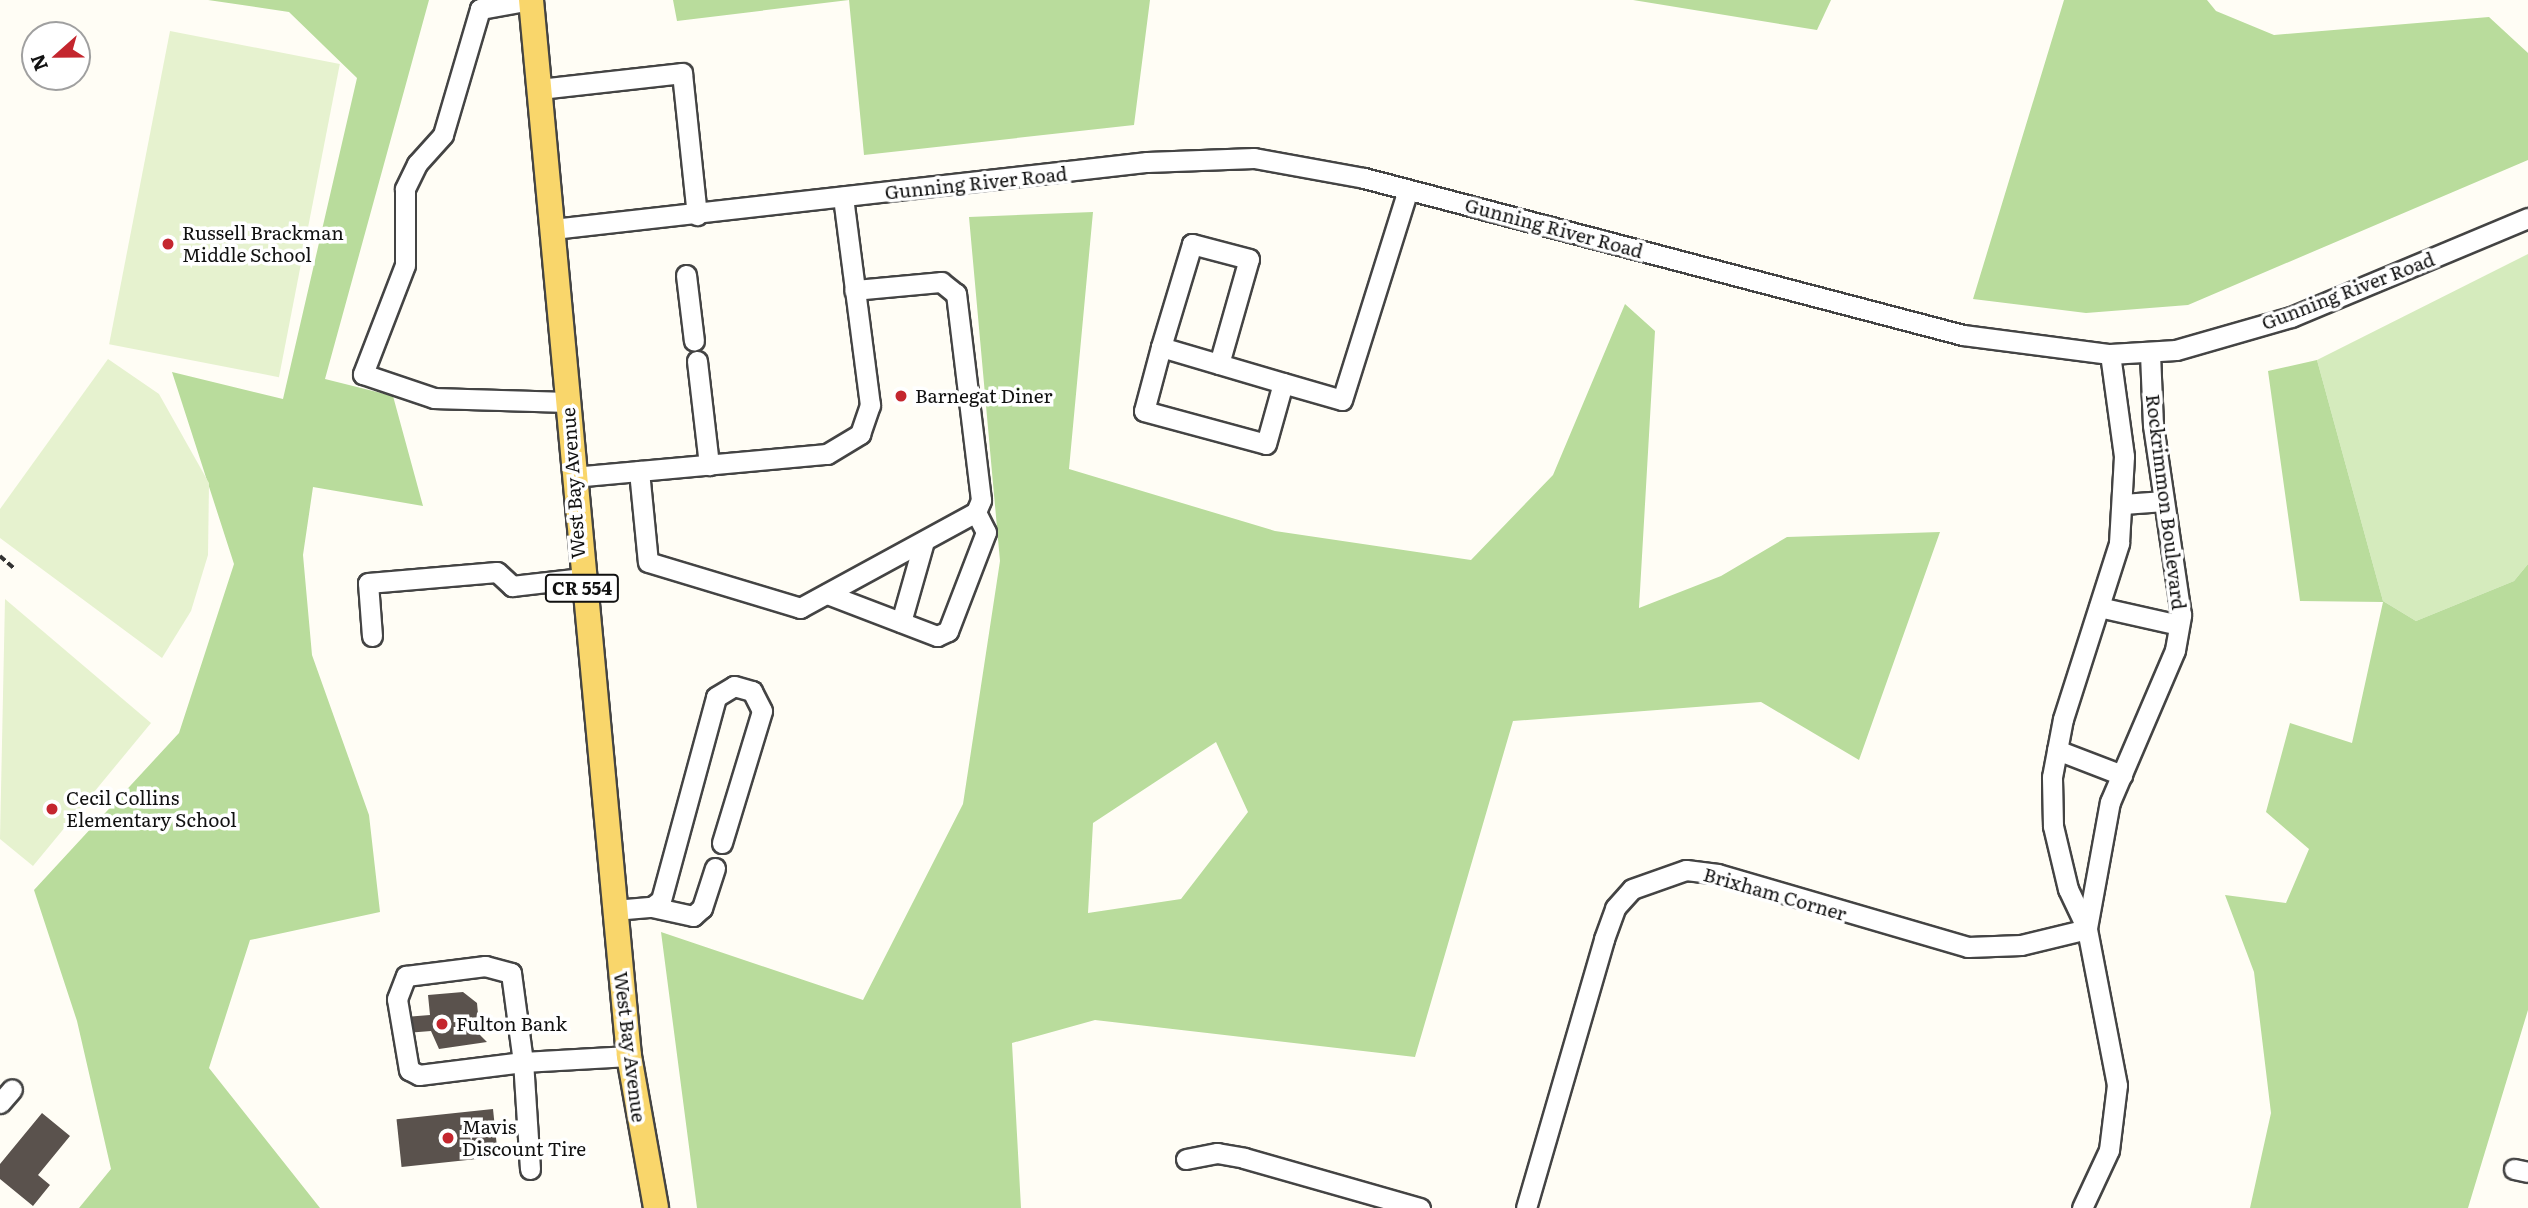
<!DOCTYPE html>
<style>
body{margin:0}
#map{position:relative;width:2528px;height:1208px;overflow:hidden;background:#fffdf5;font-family:Literata,serif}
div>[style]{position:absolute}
.green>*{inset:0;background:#d5ebbd}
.forest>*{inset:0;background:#b9dc9c}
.pitch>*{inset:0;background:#e6f2cf;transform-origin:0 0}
.building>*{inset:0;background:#5a524d;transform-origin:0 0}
.path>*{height:3.5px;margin-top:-1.75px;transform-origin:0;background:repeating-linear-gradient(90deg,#333 0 7px,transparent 0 10.5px)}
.roads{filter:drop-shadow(2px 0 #444) drop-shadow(-2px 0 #444) drop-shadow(0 2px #444) drop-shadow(0 -2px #444)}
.minor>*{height:19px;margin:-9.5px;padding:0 9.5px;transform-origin:9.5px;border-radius:9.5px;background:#fff}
.major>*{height:24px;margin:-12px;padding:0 12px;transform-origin:12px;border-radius:12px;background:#f9d66b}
.dots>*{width:19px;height:19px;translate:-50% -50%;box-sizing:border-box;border:4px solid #fff;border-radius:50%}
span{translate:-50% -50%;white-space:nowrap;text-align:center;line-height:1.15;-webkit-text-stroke:7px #fff;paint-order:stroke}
.shield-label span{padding:2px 5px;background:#fff;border:2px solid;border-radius:5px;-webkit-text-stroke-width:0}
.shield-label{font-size:18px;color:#111;font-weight:700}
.street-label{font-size:19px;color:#111}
.poi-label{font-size:19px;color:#111}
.left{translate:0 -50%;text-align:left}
.north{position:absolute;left:21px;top:21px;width:70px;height:70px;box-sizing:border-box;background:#fff;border:2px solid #a0a0a0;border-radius:50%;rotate:249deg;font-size:19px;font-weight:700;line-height:28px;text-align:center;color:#111}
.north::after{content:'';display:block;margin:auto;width:24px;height:32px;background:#c4262e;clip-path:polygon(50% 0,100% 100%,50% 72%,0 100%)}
</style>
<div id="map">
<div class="green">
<i style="clip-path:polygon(2528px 254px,2528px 564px,2514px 581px,2416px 621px,2383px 601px,2317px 360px)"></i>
</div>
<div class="forest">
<i style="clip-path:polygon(208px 0,429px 0,325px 379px,393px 396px,423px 506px,313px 487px,303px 555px,312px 655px,369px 815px,380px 912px,250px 940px,209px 1068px,320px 1208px,79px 1208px,111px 1169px,77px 1021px,34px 890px,179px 733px,234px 564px,172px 372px,283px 399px,357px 78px,289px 12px)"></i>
<i style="clip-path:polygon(673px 0,1150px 0,1134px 125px,864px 155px,849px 0,677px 21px)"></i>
<i style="clip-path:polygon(1633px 0,1831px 0,1817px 30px)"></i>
<i style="clip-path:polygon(2064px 0,2207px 0,2216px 11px,2274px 35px,2489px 17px,2528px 53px,2528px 160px,2188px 305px,2086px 313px,1973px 299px)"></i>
<i style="clip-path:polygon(evenodd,1093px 212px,1069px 469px,1275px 531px,1471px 560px,1553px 475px,1625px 304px,1655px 331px,1639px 608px,1721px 576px,1787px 537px,1940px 532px,1859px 760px,1761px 702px,1513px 721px,1415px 1057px,1095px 1020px,1012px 1043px,1021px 1208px,697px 1208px,661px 932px,863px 1000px,963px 804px,1000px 561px,969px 217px,1093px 212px,1216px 742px,1248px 812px,1181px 899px,1088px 913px,1093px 823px,1216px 742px)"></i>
<i style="clip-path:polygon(2317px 360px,2383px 601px,2416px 621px,2514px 581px,2528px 564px,2528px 1010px,2468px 1208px,2250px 1208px,2271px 1113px,2254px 972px,2225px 895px,2286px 903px,2309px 849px,2266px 812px,2290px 723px,2352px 743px,2383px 602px,2300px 601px,2268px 371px)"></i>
</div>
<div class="pitch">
<i style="left:170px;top:31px;width:173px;height:319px;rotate:11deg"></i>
<i style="clip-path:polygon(108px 359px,159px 394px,209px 483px,208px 555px,191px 611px,162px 658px,0 538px,0 509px)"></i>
<i style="clip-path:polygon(5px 599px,151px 723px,33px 866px,0 839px)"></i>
</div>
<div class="building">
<i style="clip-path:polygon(463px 992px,477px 1003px,480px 1035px,487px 1042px,439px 1049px,431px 1031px,406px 1033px,405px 1017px,430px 1015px,428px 995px)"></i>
<i style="left:493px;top:1109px;width:48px;height:97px;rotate:84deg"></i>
<i style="clip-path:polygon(42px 1113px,70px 1136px,38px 1175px,50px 1185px,33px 1206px,0 1179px,0 1164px)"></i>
</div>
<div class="path">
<i style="left:0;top:556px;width:18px;rotate:41deg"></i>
</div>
<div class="roads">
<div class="minor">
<i style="left:531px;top:0;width:52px;rotate:170deg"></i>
<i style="left:480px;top:9px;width:131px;rotate:106.4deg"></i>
<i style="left:443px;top:135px;width:39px;rotate:132deg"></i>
<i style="left:417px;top:164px;width:28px;rotate:116deg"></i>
<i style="left:405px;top:189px;width:76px;rotate:90deg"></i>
<i style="left:405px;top:265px;width:117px;rotate:111.1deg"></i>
<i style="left:363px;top:374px;width:75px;rotate:18.7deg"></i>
<i style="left:434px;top:398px;width:133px;rotate:1.7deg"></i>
<i style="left:540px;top:89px;width:143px;rotate:-6.4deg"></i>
<i style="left:682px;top:73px;width:143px;rotate:84deg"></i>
<i style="left:553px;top:229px;width:598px;rotate:-6.44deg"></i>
<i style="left:1147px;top:162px;width:107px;rotate:-2.1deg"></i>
<i style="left:1254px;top:158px;width:112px;rotate:10.3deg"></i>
<i style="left:1364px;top:178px;width:619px;rotate:14.69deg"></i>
<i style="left:1963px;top:335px;width:148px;rotate:7.4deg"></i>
<i style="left:2110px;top:354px;width:66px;rotate:-3.5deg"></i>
<i style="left:2176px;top:350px;width:120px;rotate:-16deg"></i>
<i style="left:2291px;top:317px;width:257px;rotate:-22.7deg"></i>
<i style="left:686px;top:275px;width:66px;rotate:83.1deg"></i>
<i style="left:1161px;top:347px;width:66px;rotate:104.9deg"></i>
<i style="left:1144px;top:411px;width:126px;rotate:15.1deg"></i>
<i style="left:1266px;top:444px;width:63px;rotate:-74.4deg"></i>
<i style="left:697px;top:361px;width:105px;rotate:83.4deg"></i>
<i style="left:1219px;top:364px;width:109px;rotate:-74.1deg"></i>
<i style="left:1249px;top:259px;width:59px;rotate:-165.3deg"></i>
<i style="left:1192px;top:244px;width:108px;rotate:106.8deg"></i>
<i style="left:1161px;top:347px;width:127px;rotate:16.4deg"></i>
<i style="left:1283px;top:383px;width:61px;rotate:16.1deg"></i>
<i style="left:1342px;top:400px;width:220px;rotate:-72.6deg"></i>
<i style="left:639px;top:471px;width:91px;rotate:84.4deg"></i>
<i style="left:648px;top:562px;width:159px;rotate:16.8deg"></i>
<i style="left:800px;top:608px;width:200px;rotate:-28.6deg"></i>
<i style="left:976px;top:512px;width:13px;rotate:-67deg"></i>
<i style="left:981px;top:500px;width:208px;rotate:-96.9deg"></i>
<i style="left:956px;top:294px;width:19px;rotate:-141deg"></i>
<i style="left:941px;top:282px;width:87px;rotate:174.7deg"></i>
<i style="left:573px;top:477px;width:255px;rotate:-5.2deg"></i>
<i style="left:827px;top:454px;width:39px;rotate:-31deg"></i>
<i style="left:860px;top:434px;width:31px;rotate:-71deg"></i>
<i style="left:870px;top:405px;width:210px;rotate:-97.4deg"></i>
<i style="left:2123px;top:504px;width:41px;rotate:-4.2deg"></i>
<i style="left:827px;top:594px;width:118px;rotate:20.9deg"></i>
<i style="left:937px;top:636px;width:12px;rotate:-24deg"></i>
<i style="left:948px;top:631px;width:106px;rotate:-69deg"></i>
<i style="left:986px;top:532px;width:22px;rotate:-117deg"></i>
<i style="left:2099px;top:607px;width:82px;rotate:12.7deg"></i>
<i style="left:901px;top:622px;width:84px;rotate:-74.1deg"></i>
<i style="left:372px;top:636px;width:53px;rotate:-94.3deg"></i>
<i style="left:368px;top:583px;width:129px;rotate:-4.9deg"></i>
<i style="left:497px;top:572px;width:21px;rotate:43deg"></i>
<i style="left:512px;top:586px;width:69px;rotate:-6.6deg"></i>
<i style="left:2057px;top:750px;width:70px;rotate:21deg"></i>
<i style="left:652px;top:907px;width:42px;rotate:12.4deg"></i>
<i style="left:693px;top:916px;width:12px;rotate:-42deg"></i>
<i style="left:702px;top:908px;width:42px;rotate:-72deg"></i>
<i style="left:614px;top:910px;width:38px;rotate:-5deg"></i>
<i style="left:652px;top:907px;width:11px;rotate:-38deg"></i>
<i style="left:661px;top:900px;width:210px;rotate:-74.8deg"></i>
<i style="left:716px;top:697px;width:21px;rotate:-31deg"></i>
<i style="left:734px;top:686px;width:19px;rotate:16deg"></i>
<i style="left:752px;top:691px;width:22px;rotate:63deg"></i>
<i style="left:762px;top:711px;width:138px;rotate:106.9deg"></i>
<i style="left:2087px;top:928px;width:128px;rotate:-79.7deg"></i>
<i style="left:2110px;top:802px;width:165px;rotate:-66.8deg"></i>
<i style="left:2175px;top:650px;width:36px;rotate:-80deg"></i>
<i style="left:2181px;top:615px;width:192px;rotate:-98.4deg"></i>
<i style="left:2153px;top:425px;width:73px;rotate:-92.4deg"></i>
<i style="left:0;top:1103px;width:18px;rotate:-49deg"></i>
<i style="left:1186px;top:1159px;width:32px;rotate:-11deg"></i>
<i style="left:1217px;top:1153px;width:27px;rotate:10deg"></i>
<i style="left:1244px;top:1158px;width:183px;rotate:15.9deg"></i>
<i style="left:530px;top:1169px;width:107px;rotate:-93.7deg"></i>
<i style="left:523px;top:1062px;width:105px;rotate:172.9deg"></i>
<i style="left:419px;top:1075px;width:11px;rotate:-153deg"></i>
<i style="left:409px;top:1070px;width:72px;rotate:-99.6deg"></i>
<i style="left:397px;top:999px;width:25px;rotate:-69deg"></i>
<i style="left:406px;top:976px;width:80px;rotate:-7.2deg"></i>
<i style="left:485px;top:966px;width:27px;rotate:15deg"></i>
<i style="left:511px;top:973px;width:90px;rotate:82.3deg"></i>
<i style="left:523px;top:1062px;width:106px;rotate:-3.2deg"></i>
<i style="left:2514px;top:1169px;width:14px;rotate:12deg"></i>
<i style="left:1526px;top:1208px;width:280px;rotate:-73.8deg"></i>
<i style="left:1604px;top:939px;width:33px;rotate:-70deg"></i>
<i style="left:1615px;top:908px;width:25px;rotate:-48deg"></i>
<i style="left:1632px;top:889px;width:57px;rotate:-19.4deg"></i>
<i style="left:1686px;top:870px;width:32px;rotate:7deg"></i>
<i style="left:1718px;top:874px;width:260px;rotate:16.3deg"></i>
<i style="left:1968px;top:947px;width:53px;rotate:-2.2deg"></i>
<i style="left:2021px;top:945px;width:68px;rotate:-13.6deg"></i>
<i style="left:2082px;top:1208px;width:64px;rotate:-65deg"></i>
<i style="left:2109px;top:1150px;width:65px;rotate:-83deg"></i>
<i style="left:2117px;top:1085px;width:159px;rotate:-100.9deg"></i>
<i style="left:2087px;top:929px;width:44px;rotate:-115.4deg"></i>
<i style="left:2068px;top:889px;width:65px;rotate:-103.4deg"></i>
<i style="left:2053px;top:826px;width:49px;rotate:-91.2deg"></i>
<i style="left:2052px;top:777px;width:59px;rotate:-79.3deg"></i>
<i style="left:2063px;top:719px;width:185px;rotate:-72.3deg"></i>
<i style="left:2119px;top:543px;width:87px;rotate:-86.7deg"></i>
<i style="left:2124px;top:456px;width:103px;rotate:-97.8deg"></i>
</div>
<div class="major">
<i style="left:531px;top:0;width:1061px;rotate:84.7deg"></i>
<i style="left:629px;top:1056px;width:154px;rotate:79.9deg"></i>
</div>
</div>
<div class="dots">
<i style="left:168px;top:244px;background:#c4262e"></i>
<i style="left:901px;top:396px;background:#c4262e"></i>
<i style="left:52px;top:809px;background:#c4262e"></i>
<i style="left:442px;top:1024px;background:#c4262e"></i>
<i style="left:448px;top:1138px;background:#c4262e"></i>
</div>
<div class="shield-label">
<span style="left:582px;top:588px">CR 554</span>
</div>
<div class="street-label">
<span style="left:976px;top:183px;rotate:-6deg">Gunning River Road</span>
<span style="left:1554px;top:228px;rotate:15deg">Gunning River Road</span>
<span style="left:2348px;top:291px;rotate:-21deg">Gunning River Road</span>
<span style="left:573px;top:483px;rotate:-94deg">West Bay Avenue</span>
<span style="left:2166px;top:502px;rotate:83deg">Rockrimmon Boulevard</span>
<span style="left:1775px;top:894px;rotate:16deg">Brixham Corner</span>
<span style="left:630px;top:1047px;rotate:83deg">West Bay Avenue</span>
</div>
<div class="poi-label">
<span class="left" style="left:182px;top:244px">Russell Brackman<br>Middle School</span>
<span class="left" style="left:915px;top:396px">Barnegat Diner</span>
<span class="left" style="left:66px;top:809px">Cecil Collins<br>Elementary School</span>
<span class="left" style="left:456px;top:1024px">Fulton Bank</span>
<span class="left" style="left:462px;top:1138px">Mavis<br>Discount Tire</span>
</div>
<div class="north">N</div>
</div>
